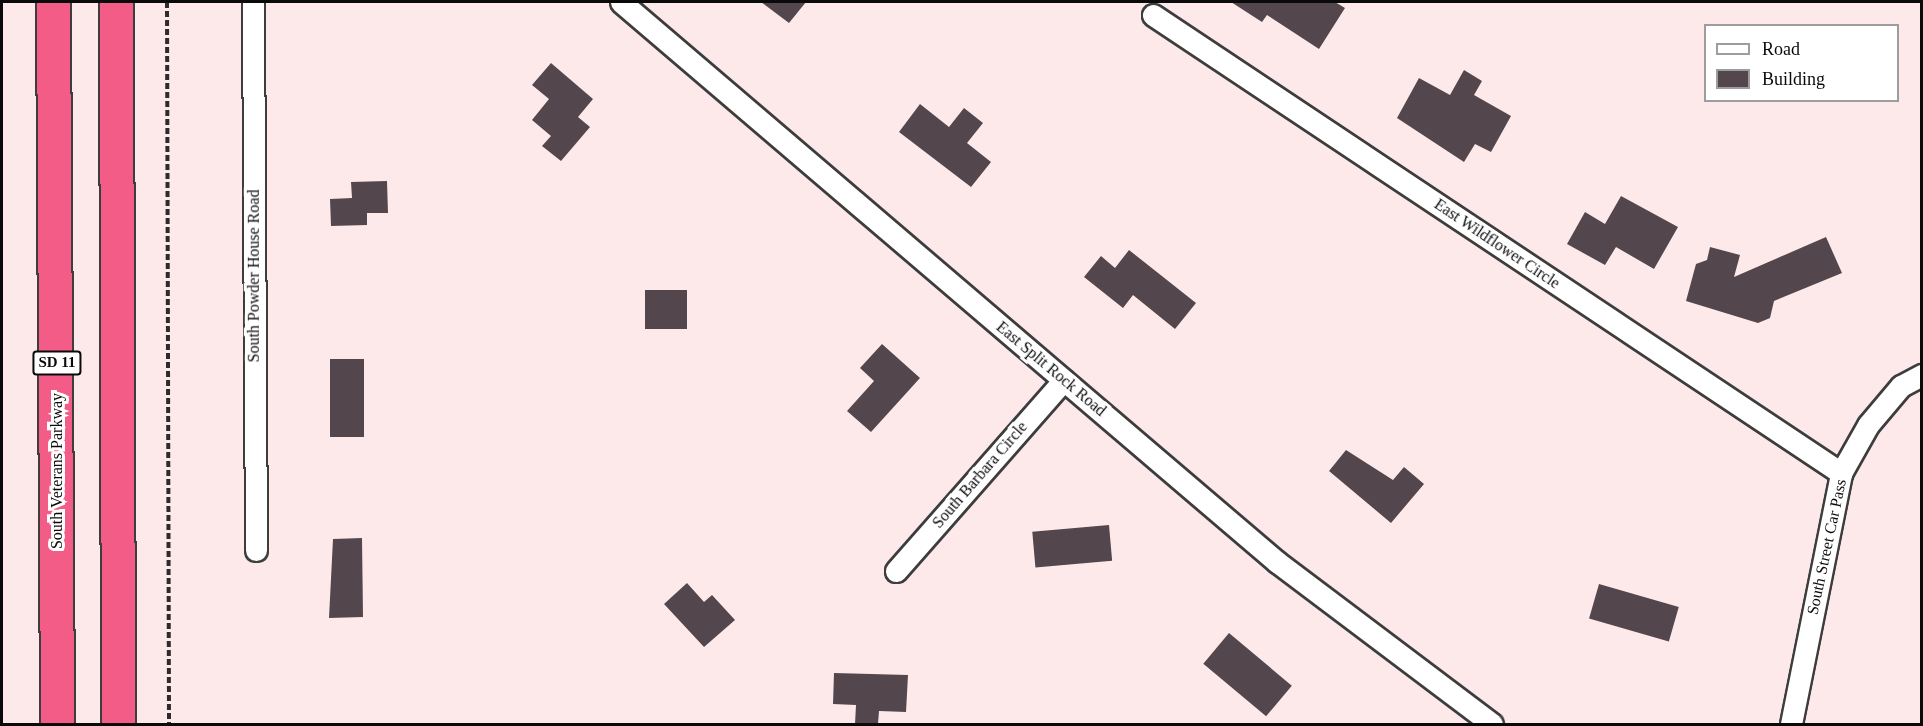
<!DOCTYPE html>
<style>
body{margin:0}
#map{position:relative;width:1923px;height:726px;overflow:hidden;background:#fee9ea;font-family:Georgia,serif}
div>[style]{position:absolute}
.building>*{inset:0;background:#53474d;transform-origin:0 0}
.path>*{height:4px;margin-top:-2px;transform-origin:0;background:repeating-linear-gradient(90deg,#2c2c2c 0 6px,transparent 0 9px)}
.roads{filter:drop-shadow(2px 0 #3d3d3d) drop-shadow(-2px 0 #3d3d3d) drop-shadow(0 2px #3d3d3d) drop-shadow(0 -2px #3d3d3d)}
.minor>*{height:21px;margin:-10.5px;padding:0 10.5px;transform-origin:10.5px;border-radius:10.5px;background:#fff}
.trunk>*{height:33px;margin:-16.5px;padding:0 16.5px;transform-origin:16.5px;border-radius:16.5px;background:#f25c86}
span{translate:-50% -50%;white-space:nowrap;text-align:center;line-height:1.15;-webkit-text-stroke:6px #fff;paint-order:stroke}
.shield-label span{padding:2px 4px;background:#fff;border:2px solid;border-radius:4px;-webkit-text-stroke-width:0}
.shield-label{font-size:15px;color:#0a0a0a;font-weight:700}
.street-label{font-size:16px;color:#0a0a0a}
.frame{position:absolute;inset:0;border:3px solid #0a0a0a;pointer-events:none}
.legend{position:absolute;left:1704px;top:24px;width:195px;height:78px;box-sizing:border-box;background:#fff;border:2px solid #9d9d9d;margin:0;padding:8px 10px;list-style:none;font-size:18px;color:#0a0a0a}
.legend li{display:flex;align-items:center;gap:12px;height:30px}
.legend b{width:30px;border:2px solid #9d9d9d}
</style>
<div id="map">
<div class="building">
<i style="clip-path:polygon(761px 2px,806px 2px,789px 23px)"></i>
<i style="clip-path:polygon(1231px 2px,1335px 2px,1345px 8px,1319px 49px,1267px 15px,1262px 22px)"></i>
<i style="clip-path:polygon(551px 63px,593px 99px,578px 117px,590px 127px,561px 161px,542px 146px,551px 136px,532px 120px,549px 99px,532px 85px)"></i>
<i style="clip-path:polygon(1464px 70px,1482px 81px,1474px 95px,1511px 116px,1491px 152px,1475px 144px,1464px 162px,1397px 118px,1419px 78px,1450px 95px)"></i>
<i style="clip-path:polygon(920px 104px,949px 127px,964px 108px,983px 123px,967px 143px,991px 162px,971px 187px,899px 132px)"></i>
<i style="clip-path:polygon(387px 181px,388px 213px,367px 213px,367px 225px,331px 226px,330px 199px,352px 198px,351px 182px)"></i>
<i style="clip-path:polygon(1621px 196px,1678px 227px,1654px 269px,1616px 247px,1605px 265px,1567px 244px,1585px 212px,1605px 224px)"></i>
<i style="clip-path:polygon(1826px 237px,1842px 273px,1774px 301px,1770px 318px,1758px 323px,1686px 301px,1696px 264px,1707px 260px,1710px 247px,1740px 255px,1734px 277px)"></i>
<i style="clip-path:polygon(1129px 250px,1196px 303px,1175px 329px,1133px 295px,1123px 308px,1084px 277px,1101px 256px,1115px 268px)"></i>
<i style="left:645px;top:290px;width:42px;height:39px"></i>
<i style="clip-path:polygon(882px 344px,920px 378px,871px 432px,847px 411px,874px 381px,860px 368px)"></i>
<i style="left:330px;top:359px;width:34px;height:78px"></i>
<i style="clip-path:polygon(1346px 450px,1393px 480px,1404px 467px,1424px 484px,1391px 523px,1329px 471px)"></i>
<i style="left:1109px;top:525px;width:36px;height:77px;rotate:85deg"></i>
<i style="clip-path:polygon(362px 538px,363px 617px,329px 618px,333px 539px)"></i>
<i style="clip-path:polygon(687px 583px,704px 602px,712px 595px,735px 620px,704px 647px,664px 604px)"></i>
<i style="left:1599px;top:584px;width:83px;height:36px;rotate:16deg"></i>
<i style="left:1229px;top:633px;width:82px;height:40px;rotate:40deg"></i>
<i style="clip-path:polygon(834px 673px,908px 675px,906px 712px,879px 711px,878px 724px,855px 724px,856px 705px,833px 704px)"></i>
</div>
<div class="path">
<i style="left:167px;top:2px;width:722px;rotate:89.84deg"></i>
</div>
<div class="roads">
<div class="minor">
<i style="left:253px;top:2px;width:548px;rotate:89.69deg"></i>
<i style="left:621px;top:2px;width:863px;rotate:40.49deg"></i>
<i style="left:1277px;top:562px;width:269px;rotate:37deg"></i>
<i style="left:1153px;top:15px;width:827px;rotate:33.65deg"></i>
<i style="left:896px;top:571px;width:254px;rotate:-48.7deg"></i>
<i style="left:1791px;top:724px;width:256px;rotate:-78.7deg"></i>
<i style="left:1841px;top:473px;width:55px;rotate:-60.6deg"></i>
<i style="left:1868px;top:425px;width:51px;rotate:-49.8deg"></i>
<i style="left:1901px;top:386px;width:24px;rotate:-28deg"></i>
</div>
<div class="trunk">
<i style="left:53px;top:2px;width:722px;rotate:89.68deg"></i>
<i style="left:116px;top:2px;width:722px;rotate:89.84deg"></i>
</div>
</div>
<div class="shield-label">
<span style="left:57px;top:363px">SD 11</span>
</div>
<div class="street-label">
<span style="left:1497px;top:244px;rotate:34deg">East Wildflower Circle</span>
<span style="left:254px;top:276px;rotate:-90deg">South Powder House Road</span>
<span style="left:1051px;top:369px;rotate:40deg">East Split Rock Road</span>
<span style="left:57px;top:471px;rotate:-90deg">South Veterans Parkway</span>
<span style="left:980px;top:475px;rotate:-49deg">South Barbara Circle</span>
<span style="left:1827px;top:547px;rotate:-78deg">South Street Car Pass</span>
</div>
<div class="frame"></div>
<ul class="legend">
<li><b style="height:8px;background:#fff"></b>Road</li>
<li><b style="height:16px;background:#53474d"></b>Building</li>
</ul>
</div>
